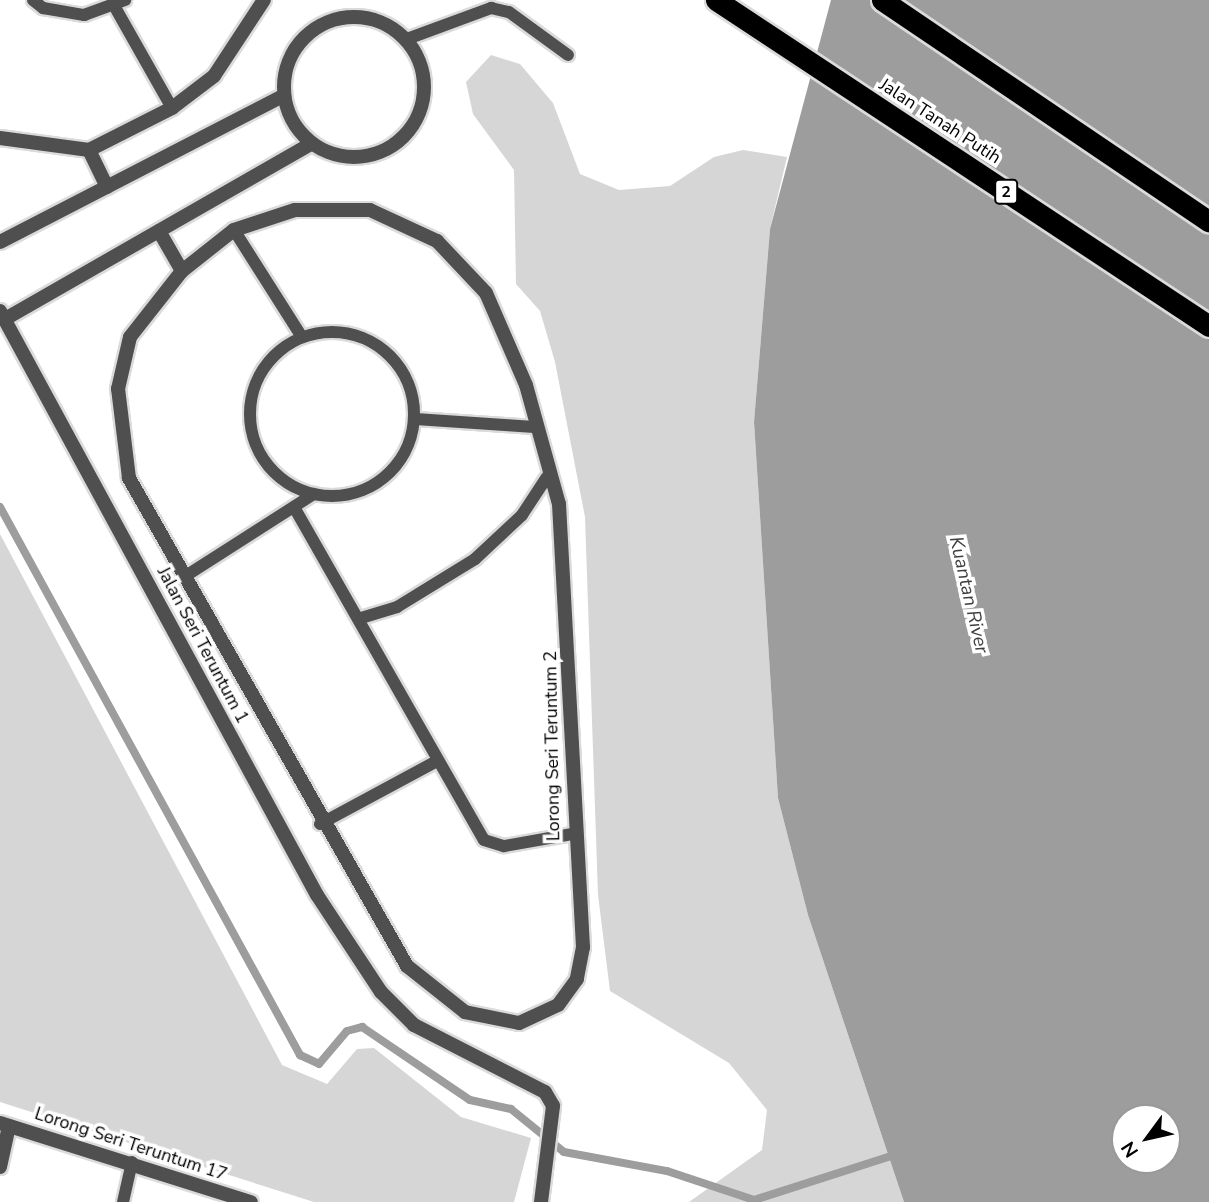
<!DOCTYPE html>
<style>
body{margin:0}
#map{position:relative;width:1209px;height:1202px;overflow:hidden;background:#fff;font-family:"Nunito Sans",sans-serif}
div>[style]{position:absolute}
.green>*{inset:0;background:#d6d6d6}
.water>*{inset:0;background:#9d9d9d}
.stream>*{height:8px;margin:-4px;padding:0 4px;transform-origin:4px;border-radius:4px;background:#9d9d9d}
.roads{filter:drop-shadow(2px 0 #dbdbdb) drop-shadow(-2px 0 #dbdbdb) drop-shadow(0 2px #dbdbdb) drop-shadow(0 -2px #dbdbdb)}
.lane>*{height:12px;margin:-6px;padding:0 6px;transform-origin:6px;border-radius:6px;background:#4f4f4f}
.lane>.ring{margin:-6px;padding:0;box-sizing:content-box;background:none;border:12px solid #4f4f4f;border-radius:50%}
.street>*{height:14px;margin:-7px;padding:0 7px;transform-origin:7px;border-radius:7px;background:#4f4f4f}
.street>.ring{margin:-7px;padding:0;box-sizing:content-box;background:none;border:14px solid #4f4f4f;border-radius:50%}
.highway>*{height:21px;margin:-10.5px;padding:0 10.5px;transform-origin:10.5px;border-radius:10.5px;background:#000}
span{translate:-50% -50%;white-space:nowrap;text-align:center;line-height:1.15;-webkit-text-stroke:7px #fff;paint-order:stroke}
.shield-label span{padding:2px 5px;background:#fff;border:2px solid;border-radius:5px;-webkit-text-stroke-width:0}
.shield-label{font-size:16px;color:#000;font-weight:700}
.street-label{font-size:18px;color:#000}
.water-label{font-size:19px;color:#3e3e3e;font-style:italic}
.north{position:absolute;left:1111px;top:1104px;width:70px;height:70px;box-sizing:border-box;background:#fff;border:2px solid #999;border-radius:50%;rotate:237deg;font-size:19px;font-weight:700;line-height:28px;text-align:center;color:#000}
.north::after{content:'';display:block;margin:auto;width:24px;height:32px;background:#000;clip-path:polygon(50% 0,100% 100%,50% 72%,0 100%)}
</style>
<div id="map">
<div class="green">
<i style="clip-path:polygon(491px 55px,520px 64px,553px 103px,580px 174px,619px 190px,670px 186px,714px 157px,743px 150px,787px 157px,770px 229px,754px 422px,778px 798px,808px 915px,904px 1202px,689px 1202px,762px 1150px,767px 1110px,729px 1063px,610px 991px,598px 895px,585px 517px,555px 362px,540px 311px,516px 284px,514px 170px,473px 114px,466px 82px)"></i>
<i style="clip-path:polygon(0 534px,282px 1065px,327px 1084px,357px 1049px,374px 1048px,461px 1117px,531px 1138px,514px 1202px,314px 1202px,0 1102px)"></i>
</div>
<div class="water">
<i style="clip-path:polygon(evenodd,831px 0,1209px 0,1209px 1202px,904px 1202px,808px 915px,778px 798px,754px 422px,770px 229px,831px 0,1125px 1118px,1167px 1118px,1167px 1160px,1125px 1160px,1125px 1118px)"></i>
</div>
<div class="stream">
<i style="left:0;top:507px;width:625px;rotate:61.3deg"></i>
<i style="left:300px;top:1055px;width:21px;rotate:25deg"></i>
<i style="left:319px;top:1064px;width:43px;rotate:-49.7deg"></i>
<i style="left:347px;top:1031px;width:16px;rotate:-15deg"></i>
<i style="left:362px;top:1027px;width:130px;rotate:34.1deg"></i>
<i style="left:470px;top:1100px;width:42px;rotate:12.4deg"></i>
<i style="left:511px;top:1109px;width:68px;rotate:39.1deg"></i>
<i style="left:564px;top:1152px;width:105px;rotate:10.5deg"></i>
<i style="left:667px;top:1171px;width:92px;rotate:18.4deg"></i>
<i style="left:754px;top:1200px;width:153px;rotate:-17.8deg"></i>
</div>
<div class="roads">
<div class="lane">
<i style="left:33px;top:0;width:13px;rotate:39deg"></i>
<i style="left:43px;top:8px;width:42px;rotate:9.7deg"></i>
<i style="left:84px;top:15px;width:44px;rotate:-20.1deg"></i>
<i style="left:116px;top:9px;width:114px;rotate:60.5deg"></i>
<i style="left:407px;top:39px;width:90px;rotate:-20.3deg"></i>
<i style="left:491px;top:8px;width:18px;rotate:13deg"></i>
<i style="left:509px;top:12px;width:73px;rotate:36.1deg"></i>
<i style="left:234px;top:230px;width:127px;rotate:57.6deg"></i>
<i class="ring" style="left:250px;top:332px;width:152px;height:152px"></i>
<i style="left:414px;top:419px;width:122px;rotate:3.8deg"></i>
<i style="left:294px;top:507px;width:383px;rotate:60.3deg"></i>
<i style="left:484px;top:840px;width:21px;rotate:17deg"></i>
<i style="left:504px;top:846px;width:69px;rotate:-10deg"></i>
<i style="left:184px;top:577px;width:154px;rotate:-32.6deg"></i>
<i style="left:361px;top:618px;width:38px;rotate:-17deg"></i>
<i style="left:397px;top:607px;width:92px;rotate:-31.6deg"></i>
<i style="left:475px;top:559px;width:64px;rotate:-43.1deg"></i>
<i style="left:522px;top:515px;width:45px;rotate:-56.7deg"></i>
<i style="left:320px;top:824px;width:131px;rotate:-28.3deg"></i>
<i style="left:123px;top:1202px;width:41px;rotate:-77.3deg"></i>
</div>
<div class="street">
<i class="ring" style="left:284px;top:17px;width:126px;height:126px"></i>
<i style="left:0;top:138px;width:90px;rotate:7.7deg"></i>
<i style="left:89px;top:150px;width:93px;rotate:-26.8deg"></i>
<i style="left:172px;top:108px;width:53px;rotate:-37.3deg"></i>
<i style="left:214px;top:76px;width:91px;rotate:-56.7deg"></i>
<i style="left:89px;top:150px;width:41px;rotate:64.1deg"></i>
<i style="left:295px;top:210px;width:75px"></i>
<i style="left:370px;top:210px;width:74px;rotate:24.8deg"></i>
<i style="left:437px;top:241px;width:71px;rotate:46.7deg"></i>
<i style="left:486px;top:293px;width:100px;rotate:66.5deg"></i>
<i style="left:526px;top:385px;width:123px;rotate:74.5deg"></i>
<i style="left:559px;top:504px;width:444px;rotate:86.9deg"></i>
<i style="left:583px;top:947px;width:33px;rotate:101deg"></i>
<i style="left:577px;top:979px;width:32px;rotate:126deg"></i>
<i style="left:558px;top:1005px;width:43px;rotate:155.2deg"></i>
<i style="left:519px;top:1023px;width:55px;rotate:-168.5deg"></i>
<i style="left:465px;top:1012px;width:74px;rotate:-141.6deg"></i>
<i style="left:407px;top:966px;width:562px;rotate:-119.67deg"></i>
<i style="left:129px;top:478px;width:90px;rotate:-97deg"></i>
<i style="left:118px;top:389px;width:53px;rotate:-77deg"></i>
<i style="left:130px;top:337px;width:84px;rotate:-51.8deg"></i>
<i style="left:182px;top:271px;width:66px;rotate:-38.3deg"></i>
<i style="left:234px;top:230px;width:64px;rotate:-18.2deg"></i>
<i style="left:159px;top:231px;width:46px;rotate:60.1deg"></i>
<i style="left:0;top:242px;width:318px;rotate:-27.3deg"></i>
<i style="left:0;top:311px;width:664px;rotate:61.51deg"></i>
<i style="left:317px;top:895px;width:116px;rotate:56.6deg"></i>
<i style="left:381px;top:992px;width:47px;rotate:45deg"></i>
<i style="left:414px;top:1025px;width:147px;rotate:27.1deg"></i>
<i style="left:545px;top:1092px;width:16px;rotate:60deg"></i>
<i style="left:553px;top:1106px;width:97px;rotate:97.1deg"></i>
<i style="left:5px;top:319px;width:352px;rotate:-29.8deg"></i>
<i style="left:0;top:1123px;width:263px;rotate:17.5deg"></i>
<i style="left:0;top:1167px;width:42px;rotate:-77.6deg"></i>
</div>
<div class="highway">
<i style="left:716px;top:0;width:591px;rotate:33.47deg"></i>
<i style="left:882px;top:0;width:395px;rotate:34.1deg"></i>
</div>
</div>
<div class="shield-label">
<span style="left:1006px;top:192px">2</span>
</div>
<div class="street-label">
<span style="left:940px;top:121px;rotate:33deg">Jalan Tanah Putih</span>
<span style="left:203px;top:645px;rotate:62deg">Jalan Seri Teruntum 1</span>
<span style="left:552px;top:746px;rotate:-91deg">Lorong Seri Teruntum 2</span>
<span style="left:131px;top:1144px;rotate:18deg">Lorong Seri Teruntum 17</span>
</div>
<div class="water-label">
<span style="left:968px;top:595px;rotate:77deg">Kuantan River</span>
</div>
<div class="north">N</div>
</div>
